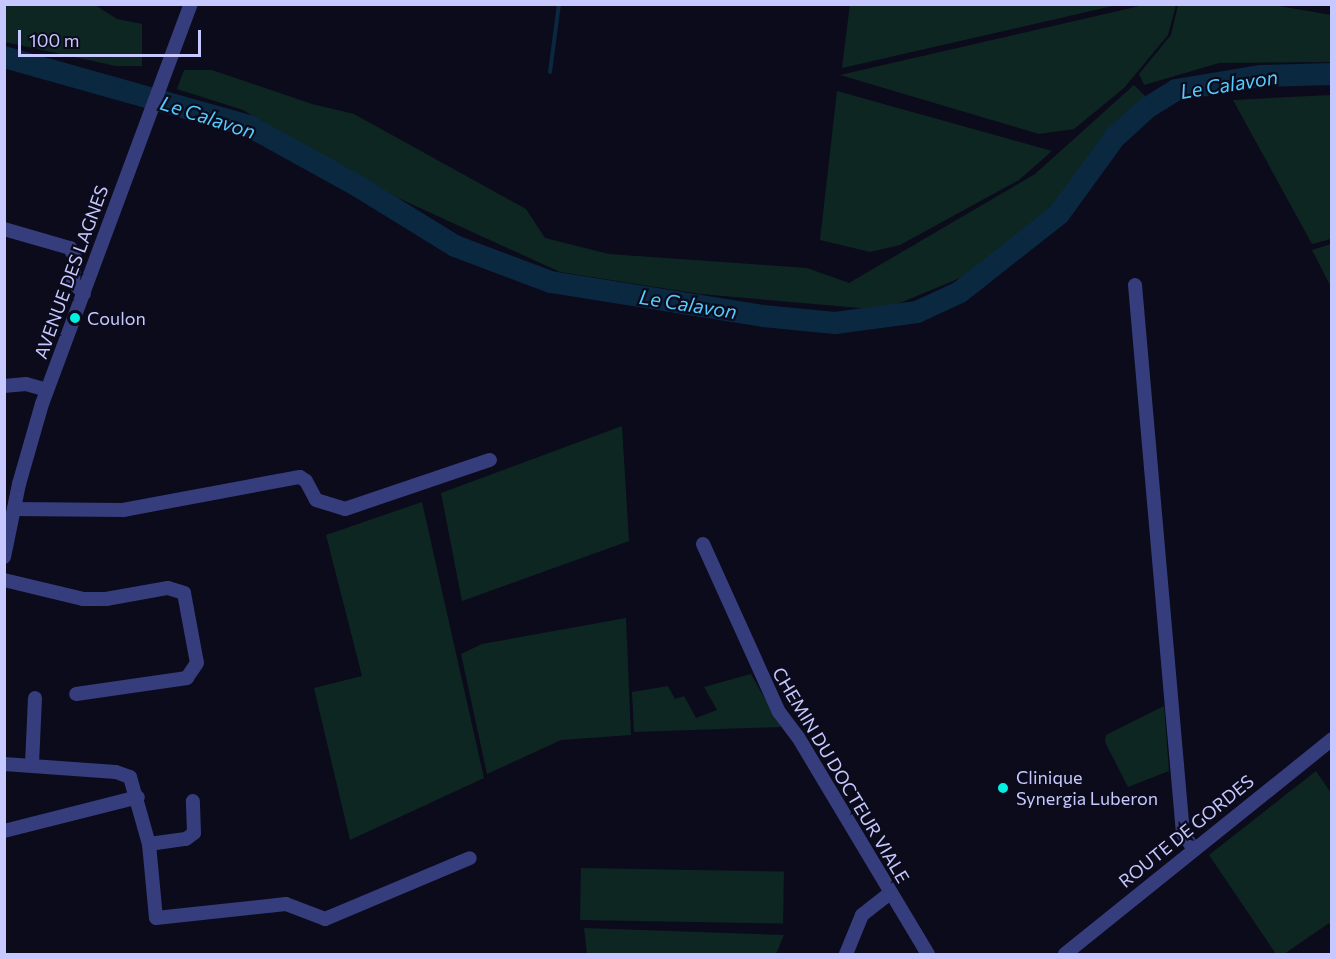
<!DOCTYPE html>
<style>
body{margin:0}
#map{position:relative;width:1336px;height:959px;overflow:hidden;background:#0b0b1c;font-family:Commissioner,sans-serif}
div>[style]{position:absolute}
.green>*{inset:0;background:#0e2621;transform-origin:0 0}
.stream>*{height:4px;margin:-2px;padding:0 2px;transform-origin:2px;border-radius:2px;background:#0a2840}
.river>*{height:22px;margin:-11px;padding:0 11px;transform-origin:11px;border-radius:11px;background:#0a2840}
.minor>*{height:14px;margin:-7px;padding:0 7px;transform-origin:7px;border-radius:7px;background:#353d7c}
.dots>*{width:16px;height:16px;translate:-50% -50%;box-sizing:border-box;border:3px solid #0b0b1c;border-radius:50%}
span{translate:-50% -50%;white-space:nowrap;text-align:center;line-height:1.15;-webkit-text-stroke:4.5px #0b0b1c;paint-order:stroke}
.street-label{font-size:18px;color:#c6c8ff}
.poi-label{font-size:18px;color:#c6c8ff}
.left{translate:0 -50%;text-align:left}
.water-label{font-size:20px;color:#54cbff;font-style:italic}
.frame{position:absolute;inset:0;border:6px solid #c6c8ff;pointer-events:none}
.scale{position:absolute;left:18px;top:30px;width:183px;height:27px;box-sizing:border-box;border:3px solid #c6c8ff;border-top:0;padding-left:8px;font-size:18px;line-height:21px;white-space:nowrap;color:#c6c8ff;-webkit-text-stroke:4px #0b0b1c;paint-order:stroke}
</style>
<div id="map">
<div class="green">
<i style="clip-path:polygon(5px 4px,95px 5px,117px 19px,142px 24px,142px 66px,116px 66px,5px 42px)"></i>
<i style="clip-path:polygon(850px 4px,1117px 4px,1117px 5px,842px 68px)"></i>
<i style="clip-path:polygon(1144px 5px,1176px 5px,1168px 35px,1124px 88px,1074px 129px,1039px 134px,840px 75px)"></i>
<i style="clip-path:polygon(1178px 5px,1273px 5px,1331px 15px,1331px 62px,1219px 63px,1144px 85px,1139px 74px,1171px 35px)"></i>
<i style="clip-path:polygon(184px 70px,212px 70px,312px 104px,354px 114px,526px 209px,545px 238px,609px 254px,807px 268px,849px 283px,1035px 174px,1134px 85px,1145px 96px,1092px 155px,1044px 221px,965px 276px,883px 310px,700px 294px,560px 272px,396px 197px,243px 110px,177px 89px)"></i>
<i style="clip-path:polygon(837px 91px,1052px 151px,1019px 180px,900px 245px,870px 252px,820px 240px)"></i>
<i style="clip-path:polygon(1331px 95px,1331px 239px,1312px 244px,1233px 100px)"></i>
<i style="clip-path:polygon(1331px 244px,1332px 244px,1331px 287px,1312px 250px)"></i>
<i style="clip-path:polygon(622px 426px,629px 541px,462px 601px,441px 493px)"></i>
<i style="clip-path:polygon(422px 502px,484px 778px,350px 840px,314px 688px,362px 676px,326px 535px)"></i>
<i style="clip-path:polygon(626px 618px,631px 735px,561px 740px,487px 774px,461px 654px,482px 644px)"></i>
<i style="clip-path:polygon(751px 674px,781px 727px,634px 732px,632px 692px,668px 686px,675px 699px,684px 696px,696px 718px,717px 710px,704px 687px)"></i>
<i style="clip-path:polygon(1164px 706px,1169px 771px,1128px 787px,1105px 742px,1106px 735px)"></i>
<i style="clip-path:polygon(1316px 771px,1331px 793px,1331px 927px,1329px 923px,1284px 954px,1276px 954px,1209px 855px)"></i>
<i style="left:581px;top:868px;width:203px;height:52px;rotate:1deg"></i>
<i style="clip-path:polygon(584px 928px,784px 935px,776px 954px,587px 954px)"></i>
</div>
<div class="stream">
<i style="left:550px;top:72px;width:69px;rotate:-82.5deg"></i>
</div>
<div class="river">
<i style="left:4px;top:57px;width:255px;rotate:15.7deg"></i>
<i style="left:249px;top:126px;width:122px;rotate:28.9deg"></i>
<i style="left:356px;top:185px;width:116px;rotate:31.6deg"></i>
<i style="left:455px;top:246px;width:103px;rotate:20.6deg"></i>
<i style="left:551px;top:282px;width:215px;rotate:9.1deg"></i>
<i style="left:763px;top:316px;width:72px;rotate:5.6deg"></i>
<i style="left:835px;top:323px;width:83px;rotate:-7.6deg"></i>
<i style="left:917px;top:312px;width:47px;rotate:-24.9deg"></i>
<i style="left:960px;top:292px;width:126px;rotate:-38.2deg"></i>
<i style="left:1059px;top:214px;width:95px;rotate:-54deg"></i>
<i style="left:1115px;top:137px;width:43px;rotate:-42.2deg"></i>
<i style="left:1147px;top:108px;width:34px;rotate:-32deg"></i>
<i style="left:1176px;top:90px;width:86px;rotate:-9.4deg"></i>
<i style="left:1261px;top:76px;width:71px;rotate:-1.6deg"></i>
</div>
<div class="minor">
<i style="left:4px;top:229px;width:69px;rotate:16.1deg"></i>
<i style="left:70px;top:248px;width:11px;rotate:63deg"></i>
<i style="left:75px;top:258px;width:24px;rotate:95deg"></i>
<i style="left:73px;top:282px;width:16px;rotate:47deg"></i>
<i style="left:1135px;top:285px;width:551px;rotate:85deg"></i>
<i style="left:1183px;top:834px;width:17px;rotate:54deg"></i>
<i style="left:4px;top:386px;width:22px;rotate:-5deg"></i>
<i style="left:26px;top:384px;width:22px;rotate:16deg"></i>
<i style="left:14px;top:509px;width:109px;rotate:0.5deg"></i>
<i style="left:123px;top:510px;width:180px;rotate:-10.6deg"></i>
<i style="left:300px;top:477px;width:7px;rotate:34deg"></i>
<i style="left:306px;top:481px;width:21px;rotate:62deg"></i>
<i style="left:316px;top:500px;width:30px;rotate:17deg"></i>
<i style="left:345px;top:509px;width:153px;rotate:-18.7deg"></i>
<i style="left:703px;top:544px;width:184px;rotate:65.7deg"></i>
<i style="left:779px;top:712px;width:31px;rotate:53deg"></i>
<i style="left:798px;top:737px;width:253px;rotate:59.1deg"></i>
<i style="left:4px;top:557px;width:75px;rotate:-78.4deg"></i>
<i style="left:19px;top:484px;width:83px;rotate:-74deg"></i>
<i style="left:42px;top:404px;width:427px;rotate:-69.6deg"></i>
<i style="left:4px;top:580px;width:81px;rotate:13.5deg"></i>
<i style="left:83px;top:599px;width:23px"></i>
<i style="left:106px;top:599px;width:63px;rotate:-10.1deg"></i>
<i style="left:168px;top:588px;width:17px;rotate:17deg"></i>
<i style="left:184px;top:593px;width:71px;rotate:79.5deg"></i>
<i style="left:197px;top:663px;width:18px;rotate:124deg"></i>
<i style="left:187px;top:678px;width:112px;rotate:171.8deg"></i>
<i style="left:4px;top:764px;width:112px;rotate:4.1deg"></i>
<i style="left:116px;top:772px;width:15px;rotate:20deg"></i>
<i style="left:130px;top:777px;width:70px;rotate:74.2deg"></i>
<i style="left:149px;top:844px;width:74px;rotate:84.6deg"></i>
<i style="left:156px;top:918px;width:131px;rotate:-6.1deg"></i>
<i style="left:286px;top:904px;width:42px;rotate:21deg"></i>
<i style="left:325px;top:919px;width:157px;rotate:-22.8deg"></i>
<i style="left:32px;top:764px;width:66px;rotate:-87.4deg"></i>
<i style="left:4px;top:831px;width:138px;rotate:-14.2deg"></i>
<i style="left:149px;top:844px;width:37px;rotate:-8deg"></i>
<i style="left:186px;top:839px;width:10px;rotate:-37deg"></i>
<i style="left:194px;top:833px;width:32px;rotate:-92deg"></i>
<i style="left:846px;top:954px;width:42px;rotate:-67.7deg"></i>
<i style="left:862px;top:915px;width:36px;rotate:-38deg"></i>
<i style="left:1065px;top:954px;width:343px;rotate:-38.8deg"></i>
</div>
<div class="dots">
<i style="left:75px;top:318px;background:#00f1e2"></i>
<i style="left:1003px;top:788px;background:#00f1e2"></i>
</div>
<div class="street-label">
<span style="left:71px;top:272px;rotate:-70deg">AVENUE DES LAGNES</span>
<span style="left:841px;top:775px;rotate:59deg">CHEMIN DU DOCTEUR VIALE</span>
<span style="left:1186px;top:831px;rotate:-39deg">ROUTE DE GORDES</span>
</div>
<div class="poi-label">
<span class="left" style="left:87px;top:318px">Coulon</span>
<span class="left" style="left:1016px;top:788px">Clinique<br>Synergia Luberon</span>
</div>
<div class="water-label">
<span style="left:1229px;top:84px;rotate:-9deg">Le Calavon</span>
<span style="left:208px;top:117px;rotate:18deg">Le Calavon</span>
<span style="left:688px;top:304px;rotate:9deg">Le Calavon</span>
</div>
<div class="frame"></div>
<div class="scale">100 m</div>
</div>
